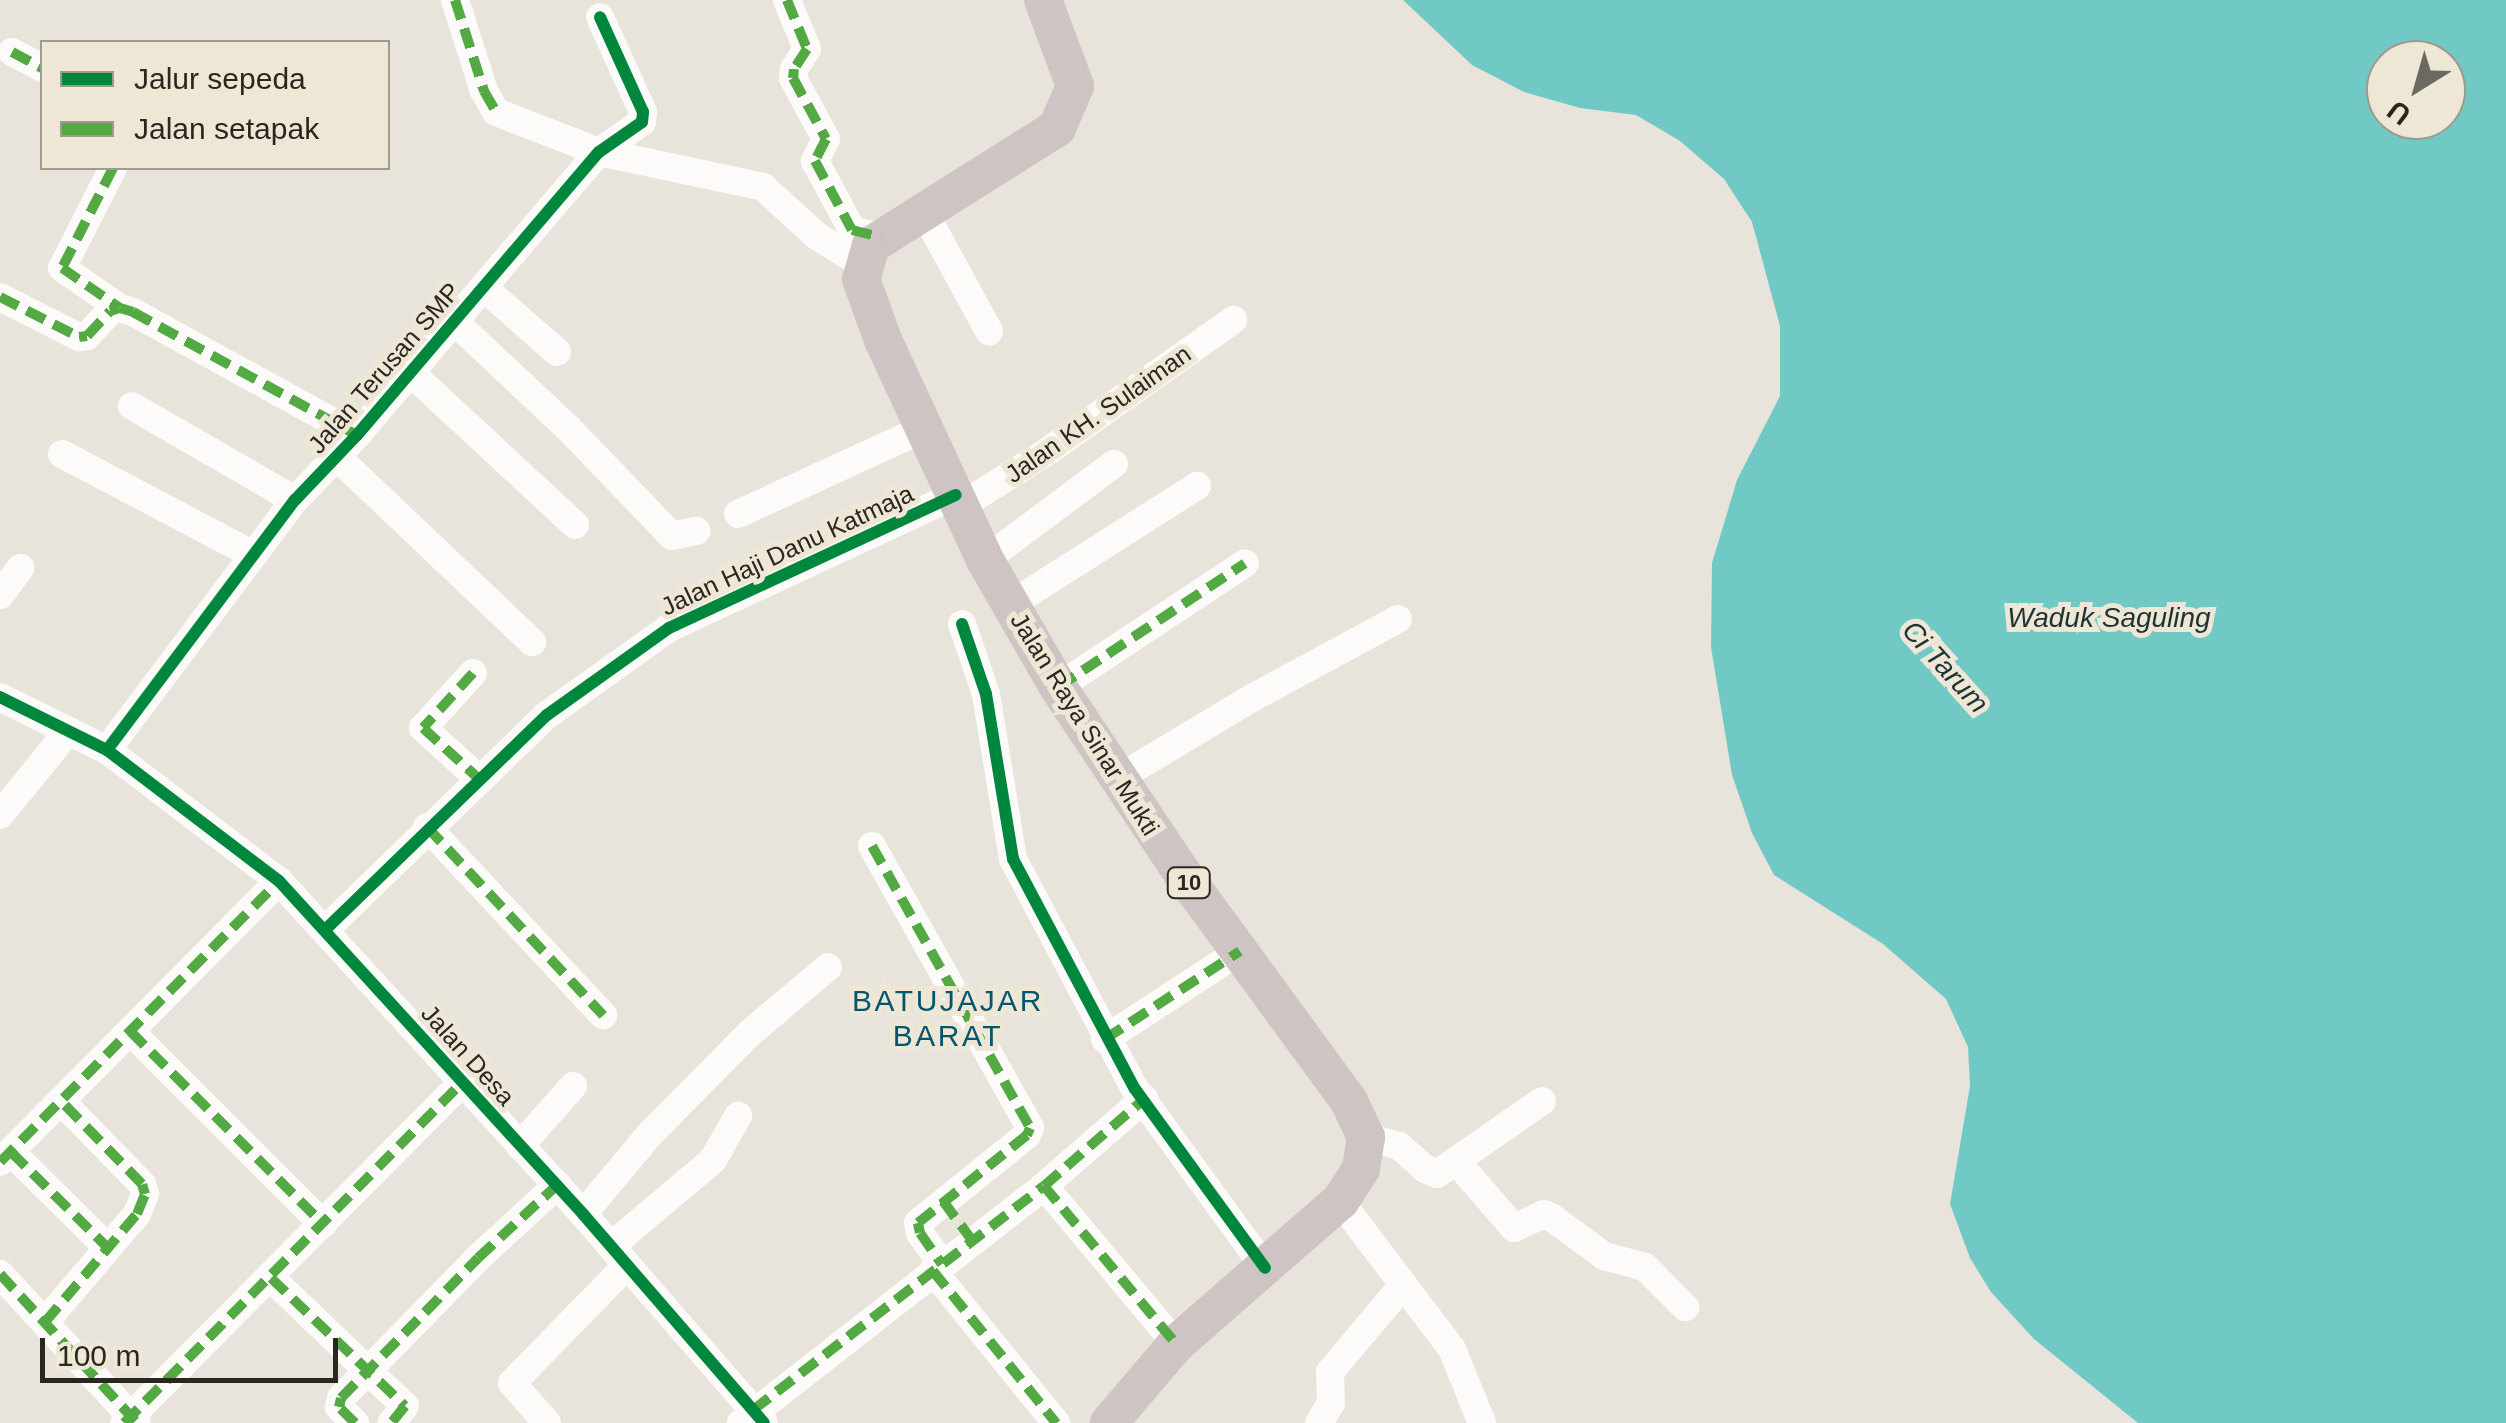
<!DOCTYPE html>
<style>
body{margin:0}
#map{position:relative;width:2506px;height:1423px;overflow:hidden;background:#e8e4db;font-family:Helvetica,sans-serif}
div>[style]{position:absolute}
.water>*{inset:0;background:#71c9c6}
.minor>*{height:28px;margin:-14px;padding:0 14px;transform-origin:14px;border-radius:14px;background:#fcfbfa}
.highway>*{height:38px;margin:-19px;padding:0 19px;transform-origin:19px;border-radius:19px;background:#cec4c4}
.quiet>*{height:10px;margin-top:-5px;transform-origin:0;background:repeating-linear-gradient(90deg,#53aa43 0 20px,transparent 0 30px)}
.cycleway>*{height:12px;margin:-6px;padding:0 6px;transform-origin:6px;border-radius:6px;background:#00873e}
span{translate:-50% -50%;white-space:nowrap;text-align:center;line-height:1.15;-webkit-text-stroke:10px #eee7d5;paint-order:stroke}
.shield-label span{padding:2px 8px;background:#eee7d5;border:2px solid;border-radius:8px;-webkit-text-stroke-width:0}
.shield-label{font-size:22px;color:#2a2721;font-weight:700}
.street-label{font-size:25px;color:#2a2721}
.water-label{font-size:28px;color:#1e3434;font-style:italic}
.quarter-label{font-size:30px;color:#04566f;letter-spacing:2.5px}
.legend{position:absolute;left:40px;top:40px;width:350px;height:130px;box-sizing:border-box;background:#eee7d5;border:2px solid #a09a8d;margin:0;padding:12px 18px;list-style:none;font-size:30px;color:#2a2721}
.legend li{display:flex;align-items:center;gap:20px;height:50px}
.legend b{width:50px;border:2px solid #a09a8d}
.north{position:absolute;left:2366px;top:40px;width:100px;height:100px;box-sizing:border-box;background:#eee7d5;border:2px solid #a09a8d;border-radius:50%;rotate:217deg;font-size:28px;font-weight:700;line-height:40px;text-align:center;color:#2a2721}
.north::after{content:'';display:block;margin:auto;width:35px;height:45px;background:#6c6962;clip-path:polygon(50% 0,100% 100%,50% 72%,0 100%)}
.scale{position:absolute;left:40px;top:1338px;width:298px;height:45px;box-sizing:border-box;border:5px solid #2a2721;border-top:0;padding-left:12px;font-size:30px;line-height:35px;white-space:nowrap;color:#2a2721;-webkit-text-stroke:8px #eee7d5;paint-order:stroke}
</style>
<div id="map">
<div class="water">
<i style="clip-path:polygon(evenodd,1403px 0,2506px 0,2506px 1423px,2138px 1423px,2034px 1339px,1991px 1292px,1970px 1258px,1950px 1204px,1970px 1086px,1968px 1047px,1946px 999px,1883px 944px,1774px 875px,1752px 833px,1732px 775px,1711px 647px,1712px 563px,1737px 480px,1780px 396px,1780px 326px,1752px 222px,1724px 179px,1680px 141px,1636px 115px,1580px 108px,1524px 92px,1472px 65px,1403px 0,2386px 60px,2446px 60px,2446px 120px,2386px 120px,2386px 60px)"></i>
</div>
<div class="minor">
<i style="left:455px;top:0;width:96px;rotate:72.3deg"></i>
<i style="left:484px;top:91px;width:24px;rotate:60deg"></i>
<i style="left:496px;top:112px;width:110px;rotate:21.2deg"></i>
<i style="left:599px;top:152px;width:168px;rotate:12deg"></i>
<i style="left:763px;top:187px;width:73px;rotate:42.2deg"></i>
<i style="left:817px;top:236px;width:54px;rotate:32.2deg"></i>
<i style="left:787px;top:0;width:53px;rotate:67.8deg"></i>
<i style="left:807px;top:49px;width:24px;rotate:123deg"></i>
<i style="left:794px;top:69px;width:9px;rotate:96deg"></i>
<i style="left:793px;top:78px;width:69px;rotate:61.6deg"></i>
<i style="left:826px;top:139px;width:25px;rotate:117deg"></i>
<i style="left:815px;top:161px;width:78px;rotate:61.8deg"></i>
<i style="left:852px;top:230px;width:30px;rotate:14deg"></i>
<i style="left:12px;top:52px;width:34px;rotate:28deg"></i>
<i style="left:113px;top:168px;width:112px;rotate:117deg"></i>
<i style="left:62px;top:268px;width:70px;rotate:34.6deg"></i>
<i style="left:924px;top:212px;width:136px;rotate:61.4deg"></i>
<i style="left:484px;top:288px;width:97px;rotate:41.2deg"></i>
<i style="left:0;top:297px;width:89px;rotate:26.9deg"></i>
<i style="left:79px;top:337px;width:8px;rotate:-7deg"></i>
<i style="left:87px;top:336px;width:34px;rotate:-47deg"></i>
<i style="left:110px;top:311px;width:10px;rotate:-17deg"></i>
<i style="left:120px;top:308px;width:14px;rotate:17deg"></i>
<i style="left:133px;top:312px;width:256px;rotate:28.8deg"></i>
<i style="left:454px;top:321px;width:156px;rotate:43.2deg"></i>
<i style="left:568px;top:428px;width:150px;rotate:46.1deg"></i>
<i style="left:672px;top:536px;width:25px;rotate:-12deg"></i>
<i style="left:410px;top:372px;width:225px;rotate:42.8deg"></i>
<i style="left:132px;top:406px;width:188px;rotate:30deg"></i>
<i style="left:62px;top:454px;width:215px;rotate:27.8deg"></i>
<i style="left:337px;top:457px;width:269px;rotate:43.5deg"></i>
<i style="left:961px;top:506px;width:103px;rotate:-32.3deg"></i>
<i style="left:1048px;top:451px;width:227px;rotate:-35.3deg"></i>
<i style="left:738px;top:514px;width:204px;rotate:-24.7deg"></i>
<i style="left:985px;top:560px;width:161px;rotate:-36.7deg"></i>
<i style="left:0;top:595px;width:34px;rotate:-53deg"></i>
<i style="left:1010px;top:605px;width:222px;rotate:-32.5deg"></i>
<i style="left:962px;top:624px;width:74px;rotate:71.1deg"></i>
<i style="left:986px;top:694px;width:167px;rotate:80.7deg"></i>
<i style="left:1013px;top:859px;width:260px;rotate:62.1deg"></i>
<i style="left:1135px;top:1089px;width:221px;rotate:54deg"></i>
<i style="left:473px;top:673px;width:74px;rotate:132.3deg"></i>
<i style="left:423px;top:728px;width:74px;rotate:42.3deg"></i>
<i style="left:1058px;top:687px;width:224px;rotate:-33.5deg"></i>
<i style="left:0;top:697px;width:119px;rotate:26.4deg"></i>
<i style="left:107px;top:750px;width:216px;rotate:37.3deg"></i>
<i style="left:279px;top:881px;width:451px;rotate:47.6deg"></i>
<i style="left:583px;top:1214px;width:276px;rotate:49.1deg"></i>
<i style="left:107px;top:750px;width:313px;rotate:-53.1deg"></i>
<i style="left:295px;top:500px;width:90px;rotate:-46.4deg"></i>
<i style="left:357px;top:435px;width:372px;rotate:-49.5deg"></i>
<i style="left:599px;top:152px;width:52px;rotate:-34.9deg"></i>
<i style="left:642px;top:122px;width:10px;rotate:-84deg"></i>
<i style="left:643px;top:112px;width:104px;rotate:-114.4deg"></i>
<i style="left:1117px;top:779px;width:157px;rotate:-31deg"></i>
<i style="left:1252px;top:698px;width:166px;rotate:-28.4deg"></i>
<i style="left:0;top:815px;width:109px;rotate:-50.9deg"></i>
<i style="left:427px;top:827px;width:258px;rotate:46.9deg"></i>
<i style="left:872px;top:846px;width:323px;rotate:60.7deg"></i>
<i style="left:1030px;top:1128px;width:8px;rotate:113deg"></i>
<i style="left:1027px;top:1135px;width:140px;rotate:141.1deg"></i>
<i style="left:918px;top:1223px;width:10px;rotate:79deg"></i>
<i style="left:920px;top:1233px;width:38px;rotate:55deg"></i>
<i style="left:327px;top:928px;width:306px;rotate:-44.1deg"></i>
<i style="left:547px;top:715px;width:150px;rotate:-35.5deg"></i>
<i style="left:669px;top:628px;width:316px;rotate:-24.9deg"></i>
<i style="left:130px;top:1031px;width:273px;rotate:45deg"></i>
<i style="left:1105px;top:1039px;width:161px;rotate:-33.1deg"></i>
<i style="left:1366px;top:1137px;width:34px;rotate:15deg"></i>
<i style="left:1399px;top:1146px;width:35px;rotate:41deg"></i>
<i style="left:1425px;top:1169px;width:13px;rotate:23deg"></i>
<i style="left:1437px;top:1174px;width:128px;rotate:-34.8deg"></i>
<i style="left:520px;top:1146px;width:80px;rotate:-48.5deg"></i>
<i style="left:11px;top:1152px;width:135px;rotate:44.7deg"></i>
<i style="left:0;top:1162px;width:396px;rotate:-45.2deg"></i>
<i style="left:1457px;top:1162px;width:87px;rotate:49.2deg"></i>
<i style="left:1514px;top:1228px;width:33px;rotate:-25deg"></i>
<i style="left:1544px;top:1214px;width:8px;rotate:23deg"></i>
<i style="left:1551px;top:1217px;width:66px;rotate:36.3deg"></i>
<i style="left:1604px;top:1256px;width:42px;rotate:15deg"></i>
<i style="left:1645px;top:1267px;width:57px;rotate:45deg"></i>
<i style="left:1044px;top:1186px;width:206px;rotate:50.1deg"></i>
<i style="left:1340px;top:1201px;width:186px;rotate:52.9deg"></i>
<i style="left:1452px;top:1349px;width:80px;rotate:67.9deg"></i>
<i style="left:583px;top:1214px;width:106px;rotate:-50deg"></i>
<i style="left:651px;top:1133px;width:141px;rotate:-45.3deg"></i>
<i style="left:750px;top:1033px;width:102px;rotate:-40.2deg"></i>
<i style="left:611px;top:1246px;width:133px;rotate:-40.1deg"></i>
<i style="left:713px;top:1160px;width:51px;rotate:-60.4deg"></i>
<i style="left:933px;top:1271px;width:196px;rotate:51deg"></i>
<i style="left:0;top:1274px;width:202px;rotate:47.4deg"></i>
<i style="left:271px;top:1278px;width:185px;rotate:43.7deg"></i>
<i style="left:405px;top:1406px;width:22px;rotate:129deg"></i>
<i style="left:45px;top:1322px;width:142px;rotate:-49.6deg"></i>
<i style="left:137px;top:1214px;width:22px;rotate:-68deg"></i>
<i style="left:145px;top:1194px;width:10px;rotate:-107deg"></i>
<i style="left:142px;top:1184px;width:116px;rotate:-134.3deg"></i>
<i style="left:124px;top:1423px;width:478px;rotate:-45.2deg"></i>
<i style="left:355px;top:1423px;width:23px;rotate:-135deg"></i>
<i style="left:339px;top:1407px;width:9px;rotate:-77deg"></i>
<i style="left:341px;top:1398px;width:196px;rotate:-45.6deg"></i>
<i style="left:478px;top:1258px;width:108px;rotate:-42.7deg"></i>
<i style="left:547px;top:1423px;width:53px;rotate:-131.2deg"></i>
<i style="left:512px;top:1383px;width:165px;rotate:-45.7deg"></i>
<i style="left:741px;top:1423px;width:385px;rotate:-38deg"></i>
<i style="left:1044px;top:1186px;width:133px;rotate:-41deg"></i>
<i style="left:1319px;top:1423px;width:23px;rotate:-59deg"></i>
<i style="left:1331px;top:1403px;width:31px;rotate:-92deg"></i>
<i style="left:1330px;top:1372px;width:114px;rotate:-50deg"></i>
</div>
<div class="highway">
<i style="left:1043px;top:0;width:92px;rotate:69.6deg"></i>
<i style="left:1075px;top:86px;width:46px;rotate:113.2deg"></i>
<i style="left:1057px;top:128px;width:220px;rotate:147.8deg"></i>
<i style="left:871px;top:245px;width:35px;rotate:106deg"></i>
<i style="left:861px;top:279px;width:65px;rotate:70.2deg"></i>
<i style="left:883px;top:340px;width:242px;rotate:65.1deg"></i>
<i style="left:985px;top:560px;width:146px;rotate:60.1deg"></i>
<i style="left:1058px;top:687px;width:224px;rotate:56.3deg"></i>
<i style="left:1182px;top:873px;width:283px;rotate:53.8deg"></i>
<i style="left:1349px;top:1101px;width:40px;rotate:65deg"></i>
<i style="left:1366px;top:1137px;width:32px;rotate:99deg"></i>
<i style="left:1361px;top:1169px;width:38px;rotate:123deg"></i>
<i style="left:1340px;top:1201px;width:218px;rotate:138.9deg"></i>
<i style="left:1176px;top:1344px;width:104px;rotate:130.3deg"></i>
</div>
<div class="quiet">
<i style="left:455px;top:0;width:96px;rotate:72.3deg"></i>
<i style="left:484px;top:91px;width:24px;rotate:60deg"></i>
<i style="left:787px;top:0;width:53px;rotate:67.8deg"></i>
<i style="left:807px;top:49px;width:24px;rotate:123deg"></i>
<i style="left:794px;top:69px;width:9px;rotate:96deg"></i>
<i style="left:793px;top:78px;width:69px;rotate:61.6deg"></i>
<i style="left:826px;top:139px;width:25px;rotate:117deg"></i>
<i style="left:815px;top:161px;width:78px;rotate:61.8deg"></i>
<i style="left:852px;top:230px;width:30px;rotate:14deg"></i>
<i style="left:12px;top:52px;width:34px;rotate:28deg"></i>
<i style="left:113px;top:168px;width:112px;rotate:117deg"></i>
<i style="left:62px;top:268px;width:70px;rotate:34.6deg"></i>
<i style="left:0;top:297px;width:89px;rotate:26.9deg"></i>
<i style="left:79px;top:337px;width:8px;rotate:-7deg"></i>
<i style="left:87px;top:336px;width:34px;rotate:-47deg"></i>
<i style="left:110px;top:311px;width:10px;rotate:-17deg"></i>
<i style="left:120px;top:308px;width:14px;rotate:17deg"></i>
<i style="left:133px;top:312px;width:256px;rotate:28.8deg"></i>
<i style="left:473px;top:673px;width:74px;rotate:132.3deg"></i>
<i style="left:423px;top:728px;width:74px;rotate:42.3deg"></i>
<i style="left:1058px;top:687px;width:224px;rotate:-33.5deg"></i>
<i style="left:427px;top:827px;width:258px;rotate:46.9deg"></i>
<i style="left:872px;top:846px;width:323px;rotate:60.7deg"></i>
<i style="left:1030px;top:1128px;width:8px;rotate:113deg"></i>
<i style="left:1027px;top:1135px;width:140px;rotate:141.1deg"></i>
<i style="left:918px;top:1223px;width:10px;rotate:79deg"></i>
<i style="left:920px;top:1233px;width:38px;rotate:55deg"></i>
<i style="left:130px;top:1031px;width:273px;rotate:45deg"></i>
<i style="left:1105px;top:1039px;width:161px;rotate:-33.1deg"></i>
<i style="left:11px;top:1152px;width:135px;rotate:44.7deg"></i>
<i style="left:0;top:1162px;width:396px;rotate:-45.2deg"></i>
<i style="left:1044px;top:1186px;width:206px;rotate:50.1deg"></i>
<i style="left:943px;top:1201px;width:47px;rotate:53.6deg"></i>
<i style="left:933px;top:1271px;width:196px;rotate:51deg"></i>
<i style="left:0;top:1274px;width:202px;rotate:47.4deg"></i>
<i style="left:271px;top:1278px;width:185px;rotate:43.7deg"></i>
<i style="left:405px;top:1406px;width:22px;rotate:129deg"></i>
<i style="left:45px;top:1322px;width:142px;rotate:-49.6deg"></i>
<i style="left:137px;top:1214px;width:22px;rotate:-68deg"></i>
<i style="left:145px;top:1194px;width:10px;rotate:-107deg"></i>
<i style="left:142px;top:1184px;width:116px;rotate:-134.3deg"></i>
<i style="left:753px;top:1410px;width:367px;rotate:-37.6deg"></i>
<i style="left:1044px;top:1186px;width:133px;rotate:-41deg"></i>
<i style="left:124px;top:1423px;width:478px;rotate:-45.2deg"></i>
<i style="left:355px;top:1423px;width:23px;rotate:-135deg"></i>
<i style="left:339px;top:1407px;width:9px;rotate:-77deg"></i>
<i style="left:341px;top:1398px;width:196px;rotate:-45.6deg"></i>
<i style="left:478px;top:1258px;width:108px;rotate:-42.7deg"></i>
</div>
<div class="cycleway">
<i style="left:962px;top:624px;width:74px;rotate:71.1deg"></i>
<i style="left:986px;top:694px;width:167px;rotate:80.7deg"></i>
<i style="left:1013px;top:859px;width:260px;rotate:62.1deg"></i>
<i style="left:1135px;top:1089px;width:221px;rotate:54deg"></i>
<i style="left:0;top:697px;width:119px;rotate:26.4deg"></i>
<i style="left:107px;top:750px;width:216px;rotate:37.3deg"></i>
<i style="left:279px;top:881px;width:451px;rotate:47.6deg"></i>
<i style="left:583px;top:1214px;width:276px;rotate:49.1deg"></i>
<i style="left:107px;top:750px;width:313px;rotate:-53.1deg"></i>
<i style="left:295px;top:500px;width:90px;rotate:-46.4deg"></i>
<i style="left:357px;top:435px;width:372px;rotate:-49.5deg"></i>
<i style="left:599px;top:152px;width:52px;rotate:-34.9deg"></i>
<i style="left:642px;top:122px;width:10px;rotate:-84deg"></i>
<i style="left:643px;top:112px;width:104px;rotate:-114.4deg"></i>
<i style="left:327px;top:928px;width:306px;rotate:-44.1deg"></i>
<i style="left:547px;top:715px;width:150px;rotate:-35.5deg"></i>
<i style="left:669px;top:628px;width:316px;rotate:-24.9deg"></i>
</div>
<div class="shield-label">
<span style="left:1189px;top:883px">10</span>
</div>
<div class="street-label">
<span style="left:384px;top:368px;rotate:-49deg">Jalan Terusan SMP</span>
<span style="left:1098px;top:414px;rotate:-35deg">Jalan KH. Sulaiman</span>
<span style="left:787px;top:550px;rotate:-25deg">Jalan Haji Danu Katmaja</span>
<span style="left:1085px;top:724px;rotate:58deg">Jalan Raya Sinar Mukti</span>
<span style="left:468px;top:1055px;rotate:48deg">Jalan Desa</span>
</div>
<div class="water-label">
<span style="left:2109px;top:618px">Waduk Saguling</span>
<span style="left:1945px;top:667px;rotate:48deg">Ci Tarum</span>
</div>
<div class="quarter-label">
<span style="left:948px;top:1018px">BATUJAJAR<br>BARAT</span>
</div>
<ul class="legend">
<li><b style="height:12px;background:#00873e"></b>Jalur sepeda</li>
<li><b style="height:12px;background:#53aa43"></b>Jalan setapak</li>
</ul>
<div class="north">U</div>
<div class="scale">100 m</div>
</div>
